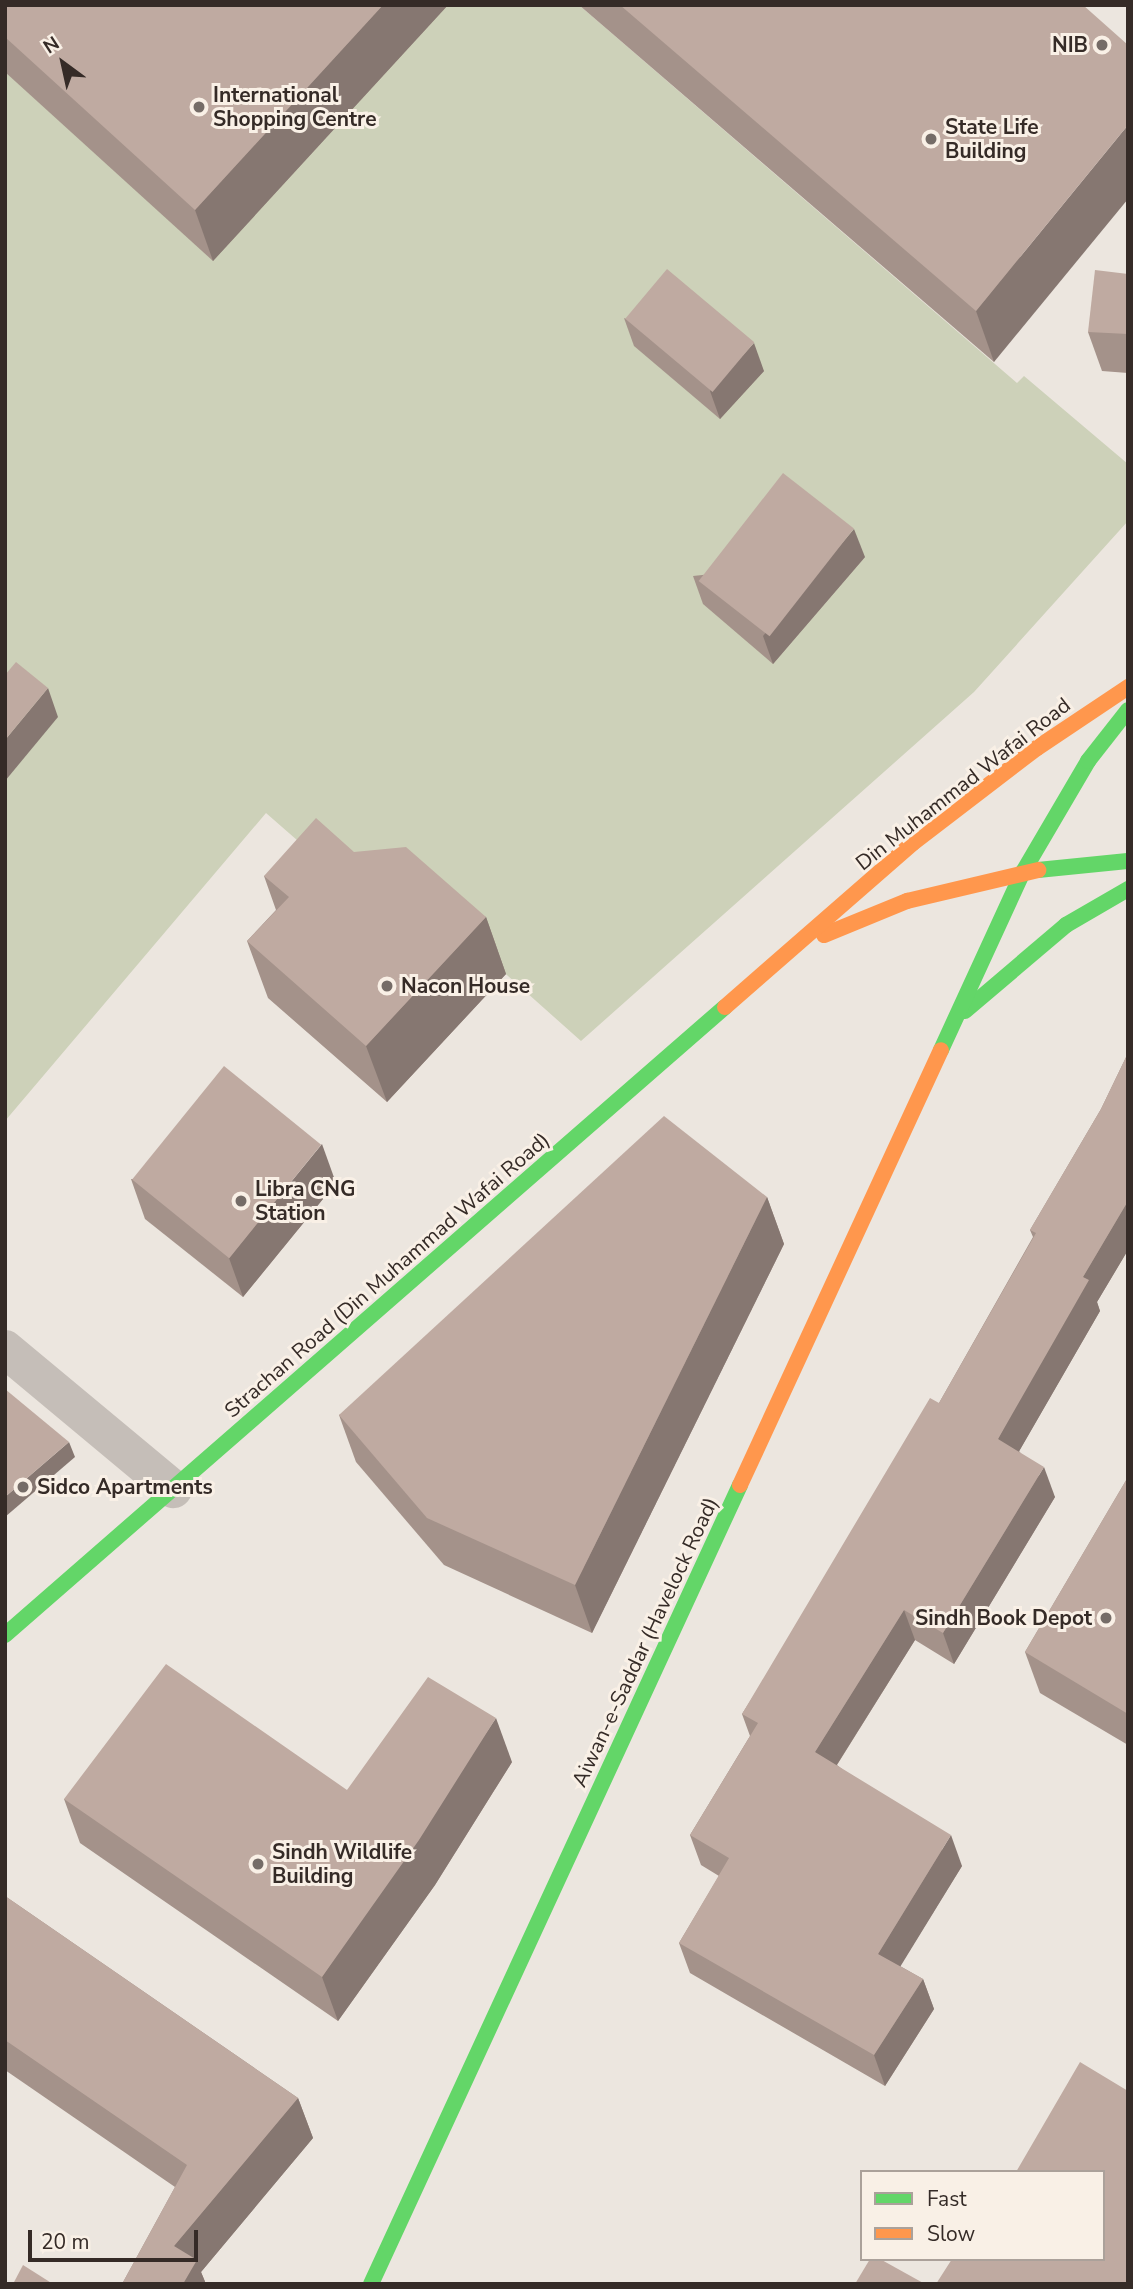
<!DOCTYPE html>
<style>
body{margin:0}
#map{position:relative;width:1133px;height:2289px;overflow:hidden;background:#ece6df;font-family:"Nunito Sans",sans-serif}
div>[style]{position:absolute}
.green>*{inset:0;background:#cdd1b9}
.street>*{height:38px;margin:-19px;padding:0 19px;transform-origin:19px;border-radius:19px;background:#c5beb8}
.fast>*{height:16px;margin:-8px;padding:0 8px;transform-origin:8px;border-radius:8px;background:#63d668}
.slow>*{height:16px;margin:-8px;padding:0 8px;transform-origin:8px;border-radius:8px;background:#ff974d}
.wall>*{inset:0;background:#a4928a}
.shaded-wall>*{inset:0;background:#867771}
.building>*{inset:0;background:#bfaaa1;transform-origin:0 0}
.dots>*{width:19px;height:19px;translate:-50% -50%;box-sizing:border-box;border:4px solid #f9f0e6;border-radius:50%}
span{translate:-50% -50%;white-space:nowrap;text-align:center;line-height:1.15;-webkit-text-stroke:6px #f9f0e6;paint-order:stroke}
.poi-label{font-size:21px;color:#352b27;font-weight:700}
.right{translate:-100% -50%;text-align:right}
.left{translate:0 -50%;text-align:left}
.street-label{font-size:21px;color:#352b27}
.frame{position:absolute;inset:0;border:7px solid #352b27;pointer-events:none}
.legend{position:absolute;left:860px;top:2170px;width:245px;height:91px;box-sizing:border-box;background:#f9f0e6;border:2px solid #aba19a;margin:0;padding:9px 12px;list-style:none;font-size:21px;color:#352b27}
.legend li{display:flex;align-items:center;gap:14px;height:35px}
.legend b{width:35px;border:2px solid #aba19a}
.north{position:absolute;left:28px;top:28px;width:70px;height:70px;-webkit-text-stroke:5px #f9f0e6;paint-order:stroke;rotate:327deg;font-size:19px;font-weight:700;line-height:28px;text-align:center;color:#352b27}
.north::after{content:'';display:block;margin:auto;width:24px;height:32px;background:#352b27;clip-path:polygon(50% 0,100% 100%,50% 72%,0 100%)}
.scale{position:absolute;left:28px;top:2230px;width:170px;height:32px;box-sizing:border-box;border:4px solid #352b27;border-top:0;padding-left:9px;font-size:21px;line-height:24px;white-space:nowrap;color:#352b27;-webkit-text-stroke:5px #f9f0e6;paint-order:stroke}
</style>
<div id="map">
<div class="green">
<i style="clip-path:polygon(448px 5px,579px 5px,1017px 383px,1024px 376px,1128px 464px,1128px 521px,974px 692px,581px 1041px,427px 904px,337px 875px,266px 813px,5px 1121px,5px 72px)"></i>
</div>
<div class="street">
<i style="left:5px;top:1349px;width:219px;rotate:39.8deg"></i>
</div>
<div class="fast">
<i style="left:1038px;top:870px;width:90px;rotate:-5.7deg"></i>
<i style="left:965px;top:1011px;width:133px;rotate:-40.4deg"></i>
<i style="left:1066px;top:925px;width:72px;rotate:-30.1deg"></i>
<i style="left:941px;top:1050px;width:196px;rotate:-65.3deg"></i>
<i style="left:1023px;top:872px;width:129px;rotate:-59.6deg"></i>
<i style="left:1088px;top:761px;width:65px;rotate:-51.9deg"></i>
<i style="left:5px;top:1635px;width:955px;rotate:-41.1deg"></i>
<i style="left:371px;top:2284px;width:880px;rotate:-65.21deg"></i>
</div>
<div class="slow">
<i style="left:824px;top:935px;width:90px;rotate:-22.3deg"></i>
<i style="left:907px;top:901px;width:135px;rotate:-13.3deg"></i>
<i style="left:725px;top:1007px;width:249px;rotate:-41.1deg"></i>
<i style="left:913px;top:843px;width:156px;rotate:-37.5deg"></i>
<i style="left:1037px;top:748px;width:110px;rotate:-33.8deg"></i>
<i style="left:740px;top:1485px;width:479px;rotate:-65.2deg"></i>
</div>
<div class="wall">
<i style="clip-path:polygon(5px 5px,448px 5px,213px 261px,5px 72px)"></i>
<i style="clip-path:polygon(579px 5px,1083px 5px,994px 362px)"></i>
<i style="clip-path:polygon(1128px 274px,1128px 373px,1102px 371px,1088px 332px)"></i>
<i style="clip-path:polygon(624px 318px,764px 371px,720px 419px,634px 346px)"></i>
<i style="clip-path:polygon(865px 557px,773px 664px,703px 604px,693px 576px)"></i>
<i style="clip-path:polygon(354px 852px,486px 917px,506px 974px,387px 1102px,268px 998px,247px 941px,276px 910px,264px 876px)"></i>
<i style="clip-path:polygon(1128px 1053px,1128px 1250px,1097px 1302px,1100px 1311px,1019px 1451px,1055px 1497px,954px 1664px,915px 1640px,837px 1765px,962px 1866px,900px 1966px,923px 1979px,934px 2009px,885px 2086px,690px 1973px,679px 1943px,719px 1876px,701px 1865px,690px 1835px,750px 1736px,742px 1714px,939px 1403px,1033px 1237px,1030px 1230px,1101px 1109px)"></i>
<i style="clip-path:polygon(131px 1179px,336px 1183px,243px 1297px,145px 1219px)"></i>
<i style="clip-path:polygon(767px 1197px,784px 1244px,592px 1633px,444px 1565px,356px 1462px,339px 1415px)"></i>
<i style="clip-path:polygon(1128px 1477px,1128px 1745px,1040px 1693px,1025px 1652px)"></i>
<i style="clip-path:polygon(512px 1762px,435px 1885px,338px 2021px,80px 1843px,64px 1799px,347px 1790px)"></i>
<i style="clip-path:polygon(5px 1896px,298px 2098px,313px 2138px,201px 2272px,206px 2284px,122px 2284px,175px 2187px,5px 2070px)"></i>
</div>
<div class="shaded-wall">
<i style="clip-path:polygon(383px 5px,448px 5px,213px 261px,195px 210px)"></i>
<i style="clip-path:polygon(1128px 125px,1128px 199px,994px 362px,976px 311px)"></i>
<i style="clip-path:polygon(754px 343px,764px 371px,720px 419px,710px 391px)"></i>
<i style="clip-path:polygon(854px 529px,865px 557px,773px 664px,763px 636px)"></i>
<i style="clip-path:polygon(48px 688px,58px 717px,5px 781px,5px 740px)"></i>
<i style="clip-path:polygon(486px 917px,506px 974px,387px 1102px,366px 1046px)"></i>
<i style="clip-path:polygon(322px 1144px,336px 1183px,243px 1297px,229px 1258px)"></i>
<i style="clip-path:polygon(767px 1197px,784px 1244px,592px 1633px,575px 1585px)"></i>
<i style="clip-path:polygon(1128px 1201px,1128px 1250px,1097px 1302px,1100px 1311px,1009px 1469px,998px 1439px,1083px 1277px)"></i>
<i style="clip-path:polygon(69px 1442px,75px 1457px,5px 1517px,5px 1497px)"></i>
<i style="clip-path:polygon(1044px 1467px,1055px 1497px,954px 1664px,943px 1633px)"></i>
<i style="clip-path:polygon(904px 1610px,915px 1640px,826px 1782px,815px 1752px)"></i>
<i style="clip-path:polygon(496px 1718px,512px 1762px,435px 1885px,338px 2021px,322px 1977px)"></i>
<i style="clip-path:polygon(951px 1835px,962px 1866px,889px 1985px,878px 1954px)"></i>
<i style="clip-path:polygon(923px 1979px,934px 2009px,885px 2086px,874px 2055px)"></i>
<i style="clip-path:polygon(298px 2098px,313px 2138px,201px 2272px,206px 2284px,183px 2284px,174px 2246px)"></i>
</div>
<div class="building">
<i style="clip-path:polygon(5px 5px,383px 5px,195px 210px,5px 37px)"></i>
<i style="clip-path:polygon(620px 5px,1083px 5px,1128px 45px,1128px 125px,976px 311px)"></i>
<i style="left:667px;top:269px;width:114px;height:65px;rotate:40deg"></i>
<i style="clip-path:polygon(1095px 270px,1128px 274px,1128px 334px,1088px 332px)"></i>
<i style="left:783px;top:473px;width:90px;height:137px;rotate:38deg"></i>
<i style="clip-path:polygon(16px 662px,48px 688px,5px 740px,5px 675px)"></i>
<i style="clip-path:polygon(316px 818px,354px 852px,406px 847px,486px 917px,366px 1046px,247px 941px,289px 897px,264px 876px)"></i>
<i style="clip-path:polygon(1128px 1053px,1128px 1201px,1083px 1277px,1089px 1280px,998px 1439px,1044px 1467px,943px 1633px,904px 1610px,815px 1752px,951px 1835px,878px 1954px,923px 1979px,874px 2055px,679px 1943px,729px 1858px,690px 1835px,758px 1723px,742px 1714px,930px 1398px,939px 1403px,1036px 1233px,1030px 1230px,1101px 1109px)"></i>
<i style="left:224px;top:1066px;width:125px;height:146px;rotate:39deg"></i>
<i style="clip-path:polygon(664px 1116px,767px 1197px,575px 1585px,427px 1518px,339px 1415px)"></i>
<i style="clip-path:polygon(5px 1389px,69px 1442px,5px 1497px)"></i>
<i style="clip-path:polygon(1128px 1477px,1128px 1714px,1025px 1652px)"></i>
<i style="clip-path:polygon(166px 1664px,347px 1790px,428px 1677px,496px 1718px,419px 1840px,322px 1977px,64px 1799px)"></i>
<i style="clip-path:polygon(5px 1896px,298px 2098px,174px 2246px,197px 2260px,183px 2284px,122px 2284px,187px 2165px,5px 2040px)"></i>
<i style="clip-path:polygon(1080px 2062px,1128px 2091px,1128px 2284px,936px 2284px,952px 2259px,1103px 2259px,1103px 2172px,1016px 2172px)"></i>
<i style="clip-path:polygon(870px 2259px,880px 2259px,925px 2284px,855px 2284px)"></i>
<i style="clip-path:polygon(23px 2265px,53px 2284px,13px 2284px)"></i>
</div>
<div class="dots">
<i style="left:1102px;top:45px;background:#756c67"></i>
<i style="left:199px;top:107px;background:#756c67"></i>
<i style="left:931px;top:139px;background:#756c67"></i>
<i style="left:387px;top:986px;background:#756c67"></i>
<i style="left:241px;top:1201px;background:#756c67"></i>
<i style="left:23px;top:1487px;background:#756c67"></i>
<i style="left:1106px;top:1618px;background:#756c67"></i>
<i style="left:258px;top:1864px;background:#756c67"></i>
</div>
<div class="poi-label">
<span class="right" style="left:1088px;top:45px">NIB</span>
<span class="left" style="left:213px;top:107px">International<br>Shopping Centre</span>
<span class="left" style="left:945px;top:139px">State Life<br>Building</span>
<span class="left" style="left:401px;top:986px">Nacon House</span>
<span class="left" style="left:255px;top:1201px">Libra CNG<br>Station</span>
<span class="left" style="left:37px;top:1487px">Sidco Apartments</span>
<span class="right" style="left:1092px;top:1618px">Sindh Book Depot</span>
<span class="left" style="left:272px;top:1864px">Sindh Wildlife<br>Building</span>
</div>
<div class="street-label">
<span style="left:963px;top:784px;rotate:-38deg">Din Muhammad Wafai Road</span>
<span style="left:387px;top:1275px;rotate:-41deg">Strachan Road (Din Muhammad Wafai Road)</span>
<span style="left:645px;top:1642px;rotate:-65deg">Aiwan-e-Saddar (Havelock Road)</span>
</div>
<div class="frame"></div>
<ul class="legend">
<li><b style="height:9px;background:#63d668"></b>Fast</li>
<li><b style="height:9px;background:#ff974d"></b>Slow</li>
</ul>
<div class="north">N</div>
<div class="scale">20 m</div>
</div>
